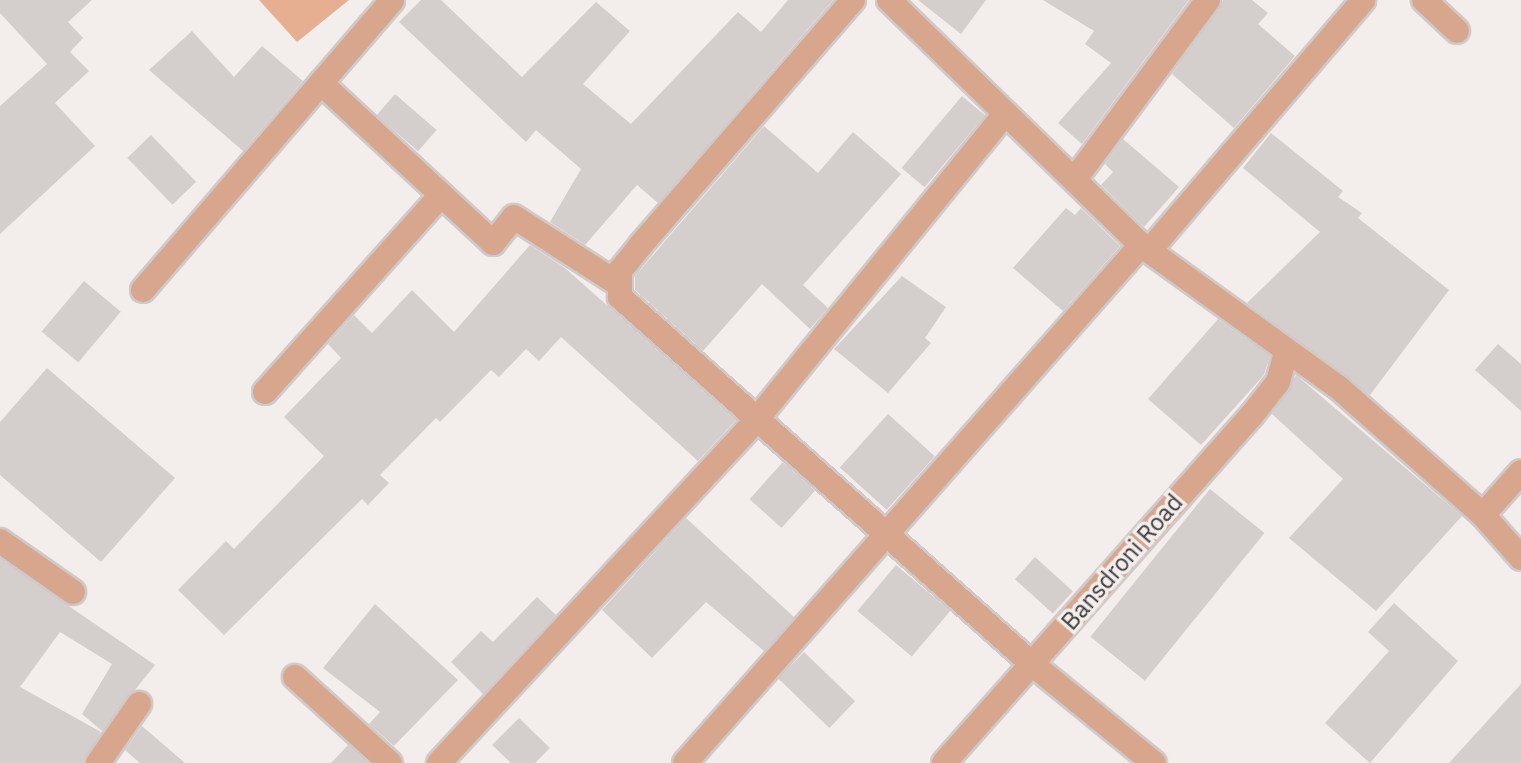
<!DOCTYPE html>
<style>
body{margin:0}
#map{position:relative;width:1521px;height:763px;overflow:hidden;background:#f3eeec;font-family:"IBM Plex Sans",sans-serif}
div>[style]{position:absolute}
.green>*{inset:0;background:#e6af92}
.building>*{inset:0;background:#d4cfcd;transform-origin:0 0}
.roads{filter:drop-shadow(2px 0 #cfcac9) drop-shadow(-2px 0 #cfcac9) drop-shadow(0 2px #cfcac9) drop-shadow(0 -2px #cfcac9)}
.minor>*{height:24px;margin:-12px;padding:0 12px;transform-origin:12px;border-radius:12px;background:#d8a68c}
span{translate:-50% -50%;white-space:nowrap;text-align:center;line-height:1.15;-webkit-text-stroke:7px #f3eeec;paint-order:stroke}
.street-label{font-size:24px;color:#3d3c3b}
</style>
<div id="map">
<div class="green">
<i style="clip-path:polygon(259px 0,349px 0,297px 42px)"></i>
</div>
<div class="building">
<i style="clip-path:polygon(0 0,92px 0,68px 22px,83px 38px,70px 52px,89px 71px,55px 103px,95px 146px,0 234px,0 106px,47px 64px,0 13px)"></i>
<i style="clip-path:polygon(421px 0,441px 0,522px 77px,596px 2px,630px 31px,583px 84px,631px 124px,738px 12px,761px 32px,788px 0,833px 0,658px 203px,637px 185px,585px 245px,550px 222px,581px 169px,536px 130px,526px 142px,399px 22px)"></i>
<i style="clip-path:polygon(918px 0,986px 0,961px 34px)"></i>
<i style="clip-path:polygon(1043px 0,1189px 0,1082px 144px,1058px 123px,1111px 63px,1085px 44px,1094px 31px)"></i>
<i style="clip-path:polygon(1223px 0,1252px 0,1268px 13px,1258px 24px,1295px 56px,1234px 128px,1172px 74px)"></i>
<i style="clip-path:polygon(192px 31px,234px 77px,262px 46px,303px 81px,243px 151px,149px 70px)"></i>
<i style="left:395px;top:94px;width:55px;height:28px;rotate:41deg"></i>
<i style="left:962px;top:96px;width:30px;height:94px;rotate:40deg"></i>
<i style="clip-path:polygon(764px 126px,818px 173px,853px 132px,901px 174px,803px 285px,828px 308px,810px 329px,762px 284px,703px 351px,635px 290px,635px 276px)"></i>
<i style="clip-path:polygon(1271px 133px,1343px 191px,1338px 197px,1362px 213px,1358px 218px,1449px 290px,1370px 395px,1247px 303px,1320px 232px,1243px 168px)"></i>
<i style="left:151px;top:135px;width:65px;height:33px;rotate:46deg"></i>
<i style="clip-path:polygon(1123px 139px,1179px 187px,1144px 227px,1101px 185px,1113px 172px,1105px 164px)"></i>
<i style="clip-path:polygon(1066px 208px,1075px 215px,1081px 208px,1120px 246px,1063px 311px,1013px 268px)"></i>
<i style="clip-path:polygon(530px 245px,565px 268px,736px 420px,698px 461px,561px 337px,539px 361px,526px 349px,499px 377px,491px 370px,440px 422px,436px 418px,380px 475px,389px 483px,368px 505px,362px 499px,224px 635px,178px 590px,226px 541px,234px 549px,324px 456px,284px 417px,341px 358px,328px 344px,354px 315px,372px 333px,412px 290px,454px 332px)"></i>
<i style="clip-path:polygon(902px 276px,946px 307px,925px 338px,931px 343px,888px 393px,834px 349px)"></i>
<i style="left:84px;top:281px;width:48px;height:66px;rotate:40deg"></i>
<i style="clip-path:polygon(1218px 319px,1270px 356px,1264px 375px,1201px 445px,1148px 399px)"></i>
<i style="clip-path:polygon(1498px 344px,1521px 364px,1521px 411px,1475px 370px)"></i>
<i style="clip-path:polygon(47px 368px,175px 478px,101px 562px,0 475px,0 422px)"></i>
<i style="clip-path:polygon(1296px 375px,1462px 516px,1376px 611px,1289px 538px,1343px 479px,1272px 414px)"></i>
<i style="left:888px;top:414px;width:63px;height:72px;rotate:42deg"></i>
<i style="left:783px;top:462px;width:43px;height:50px;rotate:42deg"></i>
<i style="left:1210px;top:489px;width:70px;height:190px;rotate:39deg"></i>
<i style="clip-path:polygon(686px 518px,794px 617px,764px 651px,706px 602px,652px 658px,602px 610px)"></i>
<i style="left:1035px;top:557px;width:51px;height:30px;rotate:42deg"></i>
<i style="clip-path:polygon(0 559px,155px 665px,102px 731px,82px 714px,112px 664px,60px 632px,20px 687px,101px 732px,83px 763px,0 763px)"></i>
<i style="left:896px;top:565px;width:71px;height:60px;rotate:40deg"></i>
<i style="clip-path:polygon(537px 597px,556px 615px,483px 694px,451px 662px,481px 631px,493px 642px)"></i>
<i style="clip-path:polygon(1394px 603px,1458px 661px,1370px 763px,1325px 723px,1389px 651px,1368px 632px)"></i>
<i style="clip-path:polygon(375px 604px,458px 680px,394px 746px,369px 724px,380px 712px,323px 668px)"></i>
<i style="left:804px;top:652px;width:71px;height:37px;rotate:44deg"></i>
<i style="clip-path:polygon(1521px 684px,1521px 763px,1449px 763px)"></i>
<i style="clip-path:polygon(519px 718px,550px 748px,535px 763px,511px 763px,492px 745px)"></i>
<i style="clip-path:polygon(142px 726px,185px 763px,140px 763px,125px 750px)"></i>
<i style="clip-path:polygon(348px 745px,368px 763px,331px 763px)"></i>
</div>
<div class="roads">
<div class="minor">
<i style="left:853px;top:0;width:324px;rotate:130.9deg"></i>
<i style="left:641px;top:245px;width:33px;rotate:129deg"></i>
<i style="left:620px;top:271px;width:26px;rotate:90deg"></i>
<i style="left:620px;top:297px;width:552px;rotate:41.69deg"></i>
<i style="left:1032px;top:664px;width:157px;rotate:39.1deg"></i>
<i style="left:889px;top:0;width:351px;rotate:44.2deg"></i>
<i style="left:1141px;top:245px;width:243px;rotate:35.8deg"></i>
<i style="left:1338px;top:387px;width:193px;rotate:41.4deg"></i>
<i style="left:1483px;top:515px;width:57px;rotate:48.5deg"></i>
<i style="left:1424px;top:0;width:45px;rotate:43.2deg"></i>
<i style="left:321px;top:83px;width:235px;rotate:42.9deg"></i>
<i style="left:493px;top:243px;width:33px;rotate:-51deg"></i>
<i style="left:514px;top:217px;width:122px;rotate:32.7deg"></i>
<i style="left:1075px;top:179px;width:223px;rotate:-53.4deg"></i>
<i style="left:1149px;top:251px;width:330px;rotate:-49.5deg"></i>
<i style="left:143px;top:290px;width:382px;rotate:-49.3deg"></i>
<i style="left:265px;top:392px;width:264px;rotate:-48.2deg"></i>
<i style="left:1483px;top:515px;width:57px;rotate:-48.5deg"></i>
<i style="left:0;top:541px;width:89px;rotate:34.9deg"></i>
<i style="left:295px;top:677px;width:128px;rotate:42.2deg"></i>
<i style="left:98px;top:763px;width:72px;rotate:-55.2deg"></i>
<i style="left:439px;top:763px;width:468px;rotate:-47.2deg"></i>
<i style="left:757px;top:419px;width:393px;rotate:-50.9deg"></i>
<i style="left:685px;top:763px;width:690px;rotate:-48.64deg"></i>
<i style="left:944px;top:763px;width:465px;rotate:-48.5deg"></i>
<i style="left:1252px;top:415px;width:42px;rotate:-51.8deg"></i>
<i style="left:1278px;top:382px;width:30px;rotate:-75deg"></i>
</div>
</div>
<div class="street-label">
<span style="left:1122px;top:562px;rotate:-49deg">Bansdroni Road</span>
</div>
</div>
